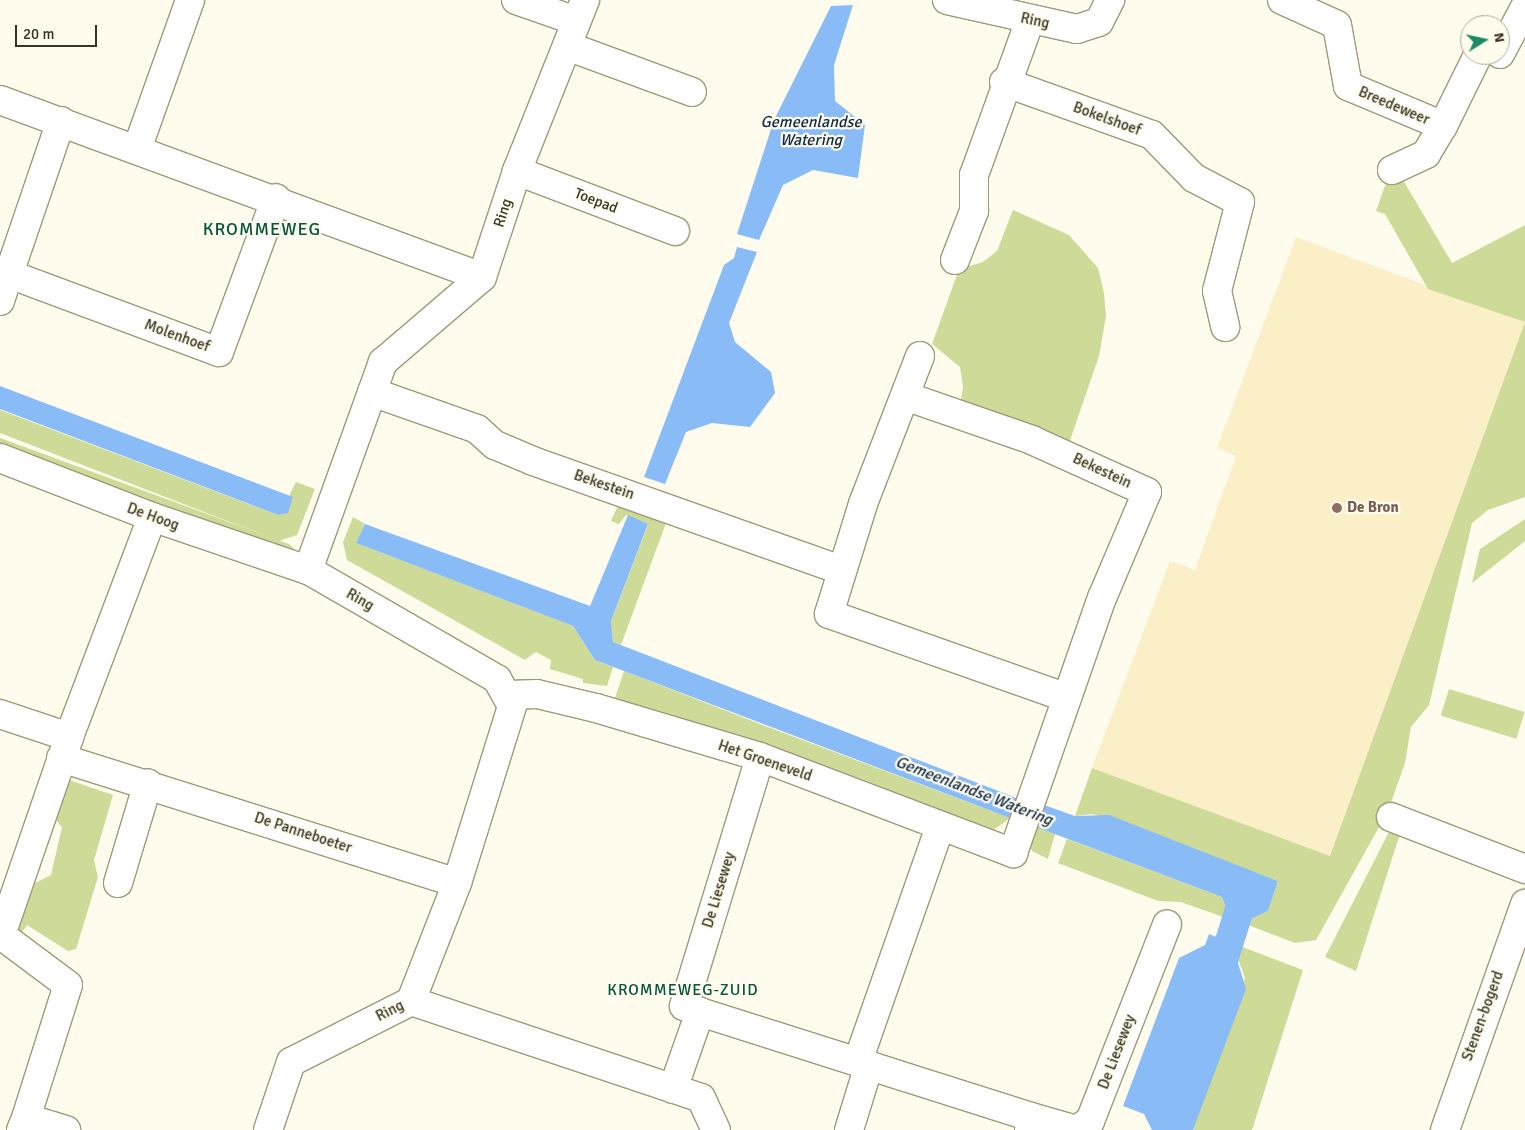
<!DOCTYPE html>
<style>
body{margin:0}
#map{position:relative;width:1525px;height:1130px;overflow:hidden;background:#fffcee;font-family:Signika,sans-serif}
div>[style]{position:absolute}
.built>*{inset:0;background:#faefc6}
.green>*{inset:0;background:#ceda98;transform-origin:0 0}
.water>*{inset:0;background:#89bcf7}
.canal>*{height:29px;margin:-14.5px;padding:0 14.5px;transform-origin:14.5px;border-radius:14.5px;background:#89bcf7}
.roads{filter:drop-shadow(1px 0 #a09879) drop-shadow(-1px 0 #a09879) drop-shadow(0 1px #a09879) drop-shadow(0 -1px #a09879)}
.minor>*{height:28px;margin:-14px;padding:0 14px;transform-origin:14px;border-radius:14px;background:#fff}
.dots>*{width:14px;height:14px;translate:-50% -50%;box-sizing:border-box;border:2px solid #fffcee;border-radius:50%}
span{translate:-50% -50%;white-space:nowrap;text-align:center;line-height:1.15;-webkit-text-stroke:4.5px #fffcee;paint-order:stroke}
.street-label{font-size:15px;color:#373426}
.education-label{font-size:15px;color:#785e54;font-weight:700}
.left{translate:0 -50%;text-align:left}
.water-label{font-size:16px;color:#102b47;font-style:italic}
.neighbourhood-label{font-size:16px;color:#04543d;letter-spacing:1px}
.quarter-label{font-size:18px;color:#04543d;letter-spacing:1px}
.north{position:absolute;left:1460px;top:15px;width:50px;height:50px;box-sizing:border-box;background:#fffcee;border:1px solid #afac9e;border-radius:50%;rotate:80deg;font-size:14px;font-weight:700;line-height:20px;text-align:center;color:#373426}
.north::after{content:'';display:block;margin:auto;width:18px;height:22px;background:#1d8a68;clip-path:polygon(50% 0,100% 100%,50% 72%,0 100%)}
.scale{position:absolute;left:15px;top:25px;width:82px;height:22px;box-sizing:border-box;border:2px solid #373426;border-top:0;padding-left:6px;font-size:15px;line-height:18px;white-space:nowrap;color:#373426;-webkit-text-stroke:4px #fffcee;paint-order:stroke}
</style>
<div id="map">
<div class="built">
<i style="clip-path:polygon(1296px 237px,1525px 322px,1330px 856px,1092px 768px,1170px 561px,1195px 570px,1236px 456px,1217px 448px)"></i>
</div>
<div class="green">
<i style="clip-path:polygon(1393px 163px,1452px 263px,1525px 225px,1525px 497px,1488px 510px,1472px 523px,1429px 705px,1411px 727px,1405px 763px,1388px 811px,1316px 940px,1295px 943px,1243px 923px,1268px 911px,1278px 881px,1093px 814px,1075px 816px,1092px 768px,1330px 856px,1525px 322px,1428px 289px,1385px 214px,1376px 211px)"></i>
<i style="clip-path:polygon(1013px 210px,1069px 235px,1098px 268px,1104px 293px,1106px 316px,1099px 356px,1066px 452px,959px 413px,963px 386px,960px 367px,932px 344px,959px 269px,983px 262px,997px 251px)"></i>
<i style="clip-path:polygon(0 410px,278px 515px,293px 498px,289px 496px,296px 482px,315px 489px,297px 535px,279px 541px,0 433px)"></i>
<i style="clip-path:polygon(0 438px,289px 544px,294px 549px,276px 551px,0 445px)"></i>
<i style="clip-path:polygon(621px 499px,669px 515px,621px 645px,613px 642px,611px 621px,648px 525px,626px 515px,619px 524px,611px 521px)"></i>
<i style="clip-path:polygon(353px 517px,365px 524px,356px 543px,573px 626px,595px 660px,613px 667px,607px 686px,583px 683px,583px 679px,550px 669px,551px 660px,536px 652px,525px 660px,347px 560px,343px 542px)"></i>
<i style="clip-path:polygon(1525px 519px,1525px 541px,1472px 583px,1480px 549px)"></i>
<i style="clip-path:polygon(624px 671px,760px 724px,1010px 818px,992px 831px,859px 778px,614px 701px)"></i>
<i style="left:1449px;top:689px;width:79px;height:28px;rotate:17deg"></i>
<i style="clip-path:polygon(66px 779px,113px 795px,94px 860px,98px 877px,76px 949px,68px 951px,27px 925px,19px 936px,16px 934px,29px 886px,51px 875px,62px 827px,54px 818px)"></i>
<i style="clip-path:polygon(1392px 826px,1401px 828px,1399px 837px,1356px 971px,1325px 957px)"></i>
<i style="clip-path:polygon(1036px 827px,1055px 834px,1048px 859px,1032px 851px,1029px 844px)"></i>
<i style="clip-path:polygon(1067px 839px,1222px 897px,1226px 907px,1223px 917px,1181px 902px,1158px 901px,1058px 863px)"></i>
<i style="clip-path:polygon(1232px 943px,1303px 970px,1252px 1130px,1193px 1130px,1245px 978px)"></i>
</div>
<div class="water">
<i style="clip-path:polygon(853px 5px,834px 65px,835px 101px,865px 125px,858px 178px,813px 170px,783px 185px,759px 240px,737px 234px,774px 120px,831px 6px)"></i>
<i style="clip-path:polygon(737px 247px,757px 252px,729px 323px,735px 342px,771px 372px,775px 393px,750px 427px,712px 423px,686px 432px,665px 484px,644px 477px,724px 265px,734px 258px)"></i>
<i style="clip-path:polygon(0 386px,293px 497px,288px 513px,278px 515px,0 409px)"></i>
<i style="clip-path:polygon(628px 515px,648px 524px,611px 621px,613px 642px,1014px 797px,1017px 799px,1010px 818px,595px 660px,573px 626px,356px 543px,365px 524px,590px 606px)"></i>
<i style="clip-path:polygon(1044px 805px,1075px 816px,1109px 815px,1278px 881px,1268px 911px,1243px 923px,1223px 917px,1226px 907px,1222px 897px,1036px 827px)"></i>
<i style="clip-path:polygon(1209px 934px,1232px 943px,1246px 989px,1193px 1130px,1152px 1130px,1144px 1114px,1123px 1106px,1179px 958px,1205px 945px)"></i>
</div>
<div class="canal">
<i style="left:1217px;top:979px;width:90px;rotate:-72.6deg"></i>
<i style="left:1244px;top:893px;width:9px;rotate:-159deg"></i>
</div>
<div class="roads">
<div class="minor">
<i style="left:516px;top:0;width:64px;rotate:19.3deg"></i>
<i style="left:947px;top:0;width:133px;rotate:12.6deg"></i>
<i style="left:1077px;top:29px;width:23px;rotate:-18deg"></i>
<i style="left:1099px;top:22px;width:25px;rotate:-63deg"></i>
<i style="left:1282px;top:0;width:60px;rotate:24.4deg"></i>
<i style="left:1337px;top:25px;width:62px;rotate:79.8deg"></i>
<i style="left:1348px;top:86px;width:103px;rotate:22.8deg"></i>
<i style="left:1443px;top:126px;width:79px;rotate:-63.8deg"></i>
<i style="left:567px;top:46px;width:133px;rotate:20.2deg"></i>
<i style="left:1500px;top:54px;width:53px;rotate:-62deg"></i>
<i style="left:1004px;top:82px;width:157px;rotate:19.7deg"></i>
<i style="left:1152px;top:135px;width:60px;rotate:45.7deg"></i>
<i style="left:1194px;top:178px;width:52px;rotate:27.6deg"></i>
<i style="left:1240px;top:202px;width:92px;rotate:104.5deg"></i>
<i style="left:1217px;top:291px;width:37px;rotate:77deg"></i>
<i style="left:0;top:100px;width:513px;rotate:20.16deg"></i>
<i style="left:61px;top:121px;width:162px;rotate:108.8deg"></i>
<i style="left:9px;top:274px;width:224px;rotate:20.4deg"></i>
<i style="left:219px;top:352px;width:164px;rotate:-69.7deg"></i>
<i style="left:137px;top:149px;width:158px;rotate:-70.4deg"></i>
<i style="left:1392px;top:170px;width:38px;rotate:-25deg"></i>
<i style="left:1426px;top:154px;width:33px;rotate:-59deg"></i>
<i style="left:517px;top:171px;width:169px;rotate:20.8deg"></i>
<i style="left:955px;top:260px;width:53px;rotate:-68.8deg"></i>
<i style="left:974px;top:211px;width:36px;rotate:-90deg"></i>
<i style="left:974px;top:175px;width:165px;rotate:-70.1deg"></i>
<i style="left:0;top:301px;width:28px;rotate:-72deg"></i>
<i style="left:920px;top:356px;width:159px;rotate:111.1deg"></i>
<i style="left:863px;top:504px;width:115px;rotate:107.2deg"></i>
<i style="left:829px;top:614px;width:252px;rotate:19.4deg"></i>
<i style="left:372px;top:392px;width:111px;rotate:19.4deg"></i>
<i style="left:477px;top:429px;width:24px;rotate:42deg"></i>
<i style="left:495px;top:445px;width:41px;rotate:22.8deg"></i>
<i style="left:533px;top:461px;width:326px;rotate:19.5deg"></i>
<i style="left:0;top:458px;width:163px;rotate:21.2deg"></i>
<i style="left:152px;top:517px;width:165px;rotate:18.8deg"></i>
<i style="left:509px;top:695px;width:28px;rotate:-2deg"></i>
<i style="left:537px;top:694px;width:61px;rotate:13.3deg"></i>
<i style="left:596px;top:708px;width:171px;rotate:16.6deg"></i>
<i style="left:760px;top:757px;width:271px;rotate:20.8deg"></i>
<i style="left:1013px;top:853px;width:270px;rotate:-70.8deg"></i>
<i style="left:1102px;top:598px;width:115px;rotate:-67deg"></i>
<i style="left:1147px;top:492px;width:126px;rotate:-155.7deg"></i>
<i style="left:1032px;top:440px;width:134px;rotate:-160.9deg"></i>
<i style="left:0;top:714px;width:73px;rotate:18.4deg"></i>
<i style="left:61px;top:758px;width:415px;rotate:17.5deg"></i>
<i style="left:1391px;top:817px;width:144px;rotate:21.2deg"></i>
<i style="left:118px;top:883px;width:104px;rotate:-73.3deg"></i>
<i style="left:411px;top:1001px;width:306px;rotate:18.5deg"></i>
<i style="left:701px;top:1098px;width:35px;rotate:65deg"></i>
<i style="left:700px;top:1012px;width:347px;rotate:17.6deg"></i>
<i style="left:1031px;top:1117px;width:13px;rotate:99deg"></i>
<i style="left:858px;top:1061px;width:248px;rotate:-70.7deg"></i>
<i style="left:673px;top:1089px;width:82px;rotate:-70.7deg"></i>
<i style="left:700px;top:1012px;width:17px;rotate:-159deg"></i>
<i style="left:684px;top:1006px;width:260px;rotate:-73deg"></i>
<i style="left:1031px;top:1117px;width:47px;rotate:16.1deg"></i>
<i style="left:1076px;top:1130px;width:17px;rotate:-33deg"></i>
<i style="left:1090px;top:1121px;width:211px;rotate:-68.6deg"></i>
<i style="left:26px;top:1118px;width:139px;rotate:-72.5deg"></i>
<i style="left:68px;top:985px;width:84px;rotate:-143.3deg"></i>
<i style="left:1px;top:935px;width:209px;rotate:-71deg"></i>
<i style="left:69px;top:737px;width:235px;rotate:-69.3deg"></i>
<i style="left:21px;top:1130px;width:13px;rotate:-67deg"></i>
<i style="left:26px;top:1118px;width:42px;rotate:16.7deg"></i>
<i style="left:268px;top:1130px;width:72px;rotate:-71.3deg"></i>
<i style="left:291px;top:1062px;width:135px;rotate:-26.9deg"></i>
<i style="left:411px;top:1001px;width:127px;rotate:-68.7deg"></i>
<i style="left:457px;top:883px;width:185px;rotate:-72.7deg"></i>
<i style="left:512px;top:706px;width:31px;rotate:-119deg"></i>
<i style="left:497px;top:679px;width:218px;rotate:-150deg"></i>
<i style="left:308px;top:570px;width:221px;rotate:-70.2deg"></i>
<i style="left:383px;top:362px;width:130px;rotate:-40.6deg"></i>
<i style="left:482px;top:277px;width:112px;rotate:-71.7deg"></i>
<i style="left:517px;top:171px;width:184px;rotate:-68.3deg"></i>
<i style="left:849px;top:1130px;width:68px;rotate:-72.9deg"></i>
<i style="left:1445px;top:1130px;width:240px;rotate:-70.5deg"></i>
</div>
</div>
<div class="dots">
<i style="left:1337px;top:508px;background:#8d6e63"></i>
</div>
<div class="street-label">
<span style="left:1035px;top:21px;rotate:12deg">Ring</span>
<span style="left:1394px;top:106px;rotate:23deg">Breedeweer</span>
<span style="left:1107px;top:119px;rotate:20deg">Bokelshoef</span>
<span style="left:596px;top:201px;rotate:21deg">Toepad</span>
<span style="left:503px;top:213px;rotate:-72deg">Ring</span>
<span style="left:177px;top:336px;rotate:20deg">Molenhoef</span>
<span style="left:1102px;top:471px;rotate:25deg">Bekestein</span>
<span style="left:604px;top:485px;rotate:19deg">Bekestein</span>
<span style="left:153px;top:517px;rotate:20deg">De Hoog</span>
<span style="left:360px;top:600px;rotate:30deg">Ring</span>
<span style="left:765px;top:761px;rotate:19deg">Het Groeneveld</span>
<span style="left:303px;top:833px;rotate:18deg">De Panneboeter</span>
<span style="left:719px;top:890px;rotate:-73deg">De Liesewey</span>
<span style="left:390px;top:1011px;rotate:-27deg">Ring</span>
<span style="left:1483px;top:1016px;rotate:-70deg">Stenen-bogerd</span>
<span style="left:1117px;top:1052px;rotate:-69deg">De Liesewey</span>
</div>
<div class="education-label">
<span class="left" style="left:1347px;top:508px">De Bron</span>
</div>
<div class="water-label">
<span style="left:811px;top:131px">Gemeenlandse<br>Watering</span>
<span style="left:974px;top:791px;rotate:21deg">Gemeenlandse Watering</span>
</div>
<div class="neighbourhood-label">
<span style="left:683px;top:990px">KROMMEWEG-ZUID</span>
</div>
<div class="quarter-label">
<span style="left:262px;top:229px">KROMMEWEG</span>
</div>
<div class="north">N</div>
<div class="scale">20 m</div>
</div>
